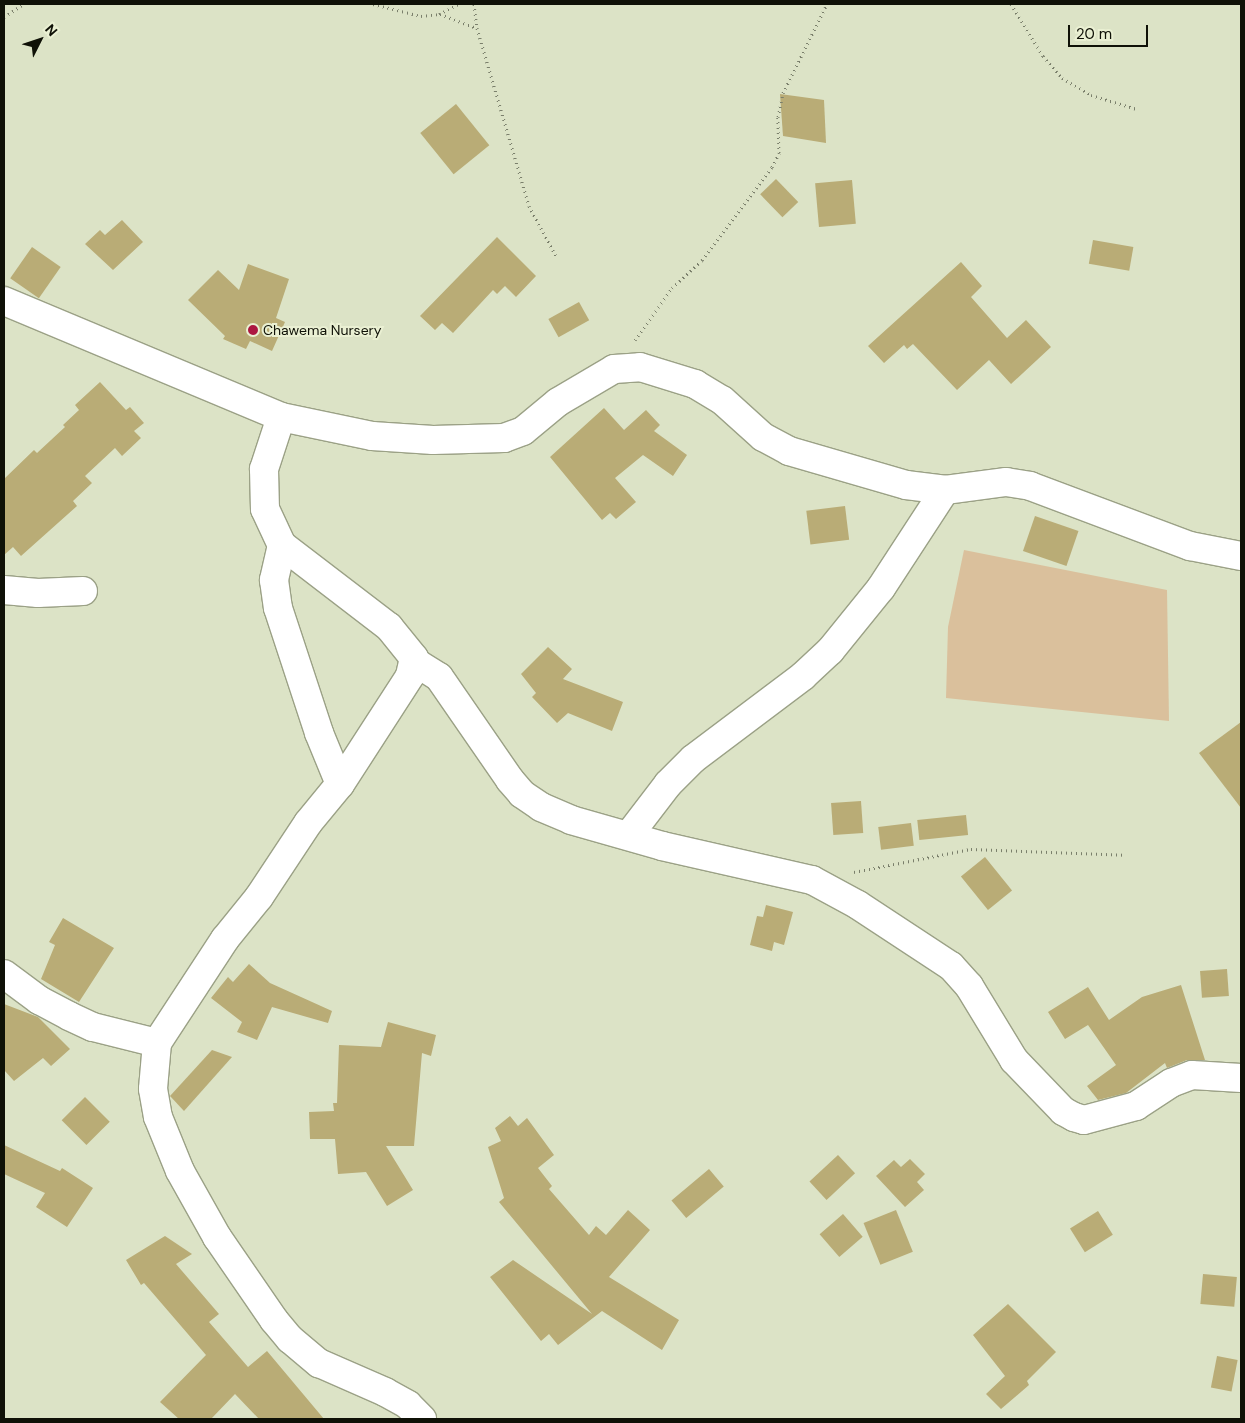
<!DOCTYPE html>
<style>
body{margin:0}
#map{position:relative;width:1245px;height:1423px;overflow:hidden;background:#dce3c6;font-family:"DM Sans",sans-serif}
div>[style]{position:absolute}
.green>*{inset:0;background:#dac09c}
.building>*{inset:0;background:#b9ac76;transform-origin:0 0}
.path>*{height:3px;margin-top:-1.5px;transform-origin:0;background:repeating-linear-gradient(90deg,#7a7f6b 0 1px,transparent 0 5px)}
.roads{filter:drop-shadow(1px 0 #9ba186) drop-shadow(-1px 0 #9ba186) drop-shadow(0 1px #9ba186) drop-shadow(0 -1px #9ba186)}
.street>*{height:28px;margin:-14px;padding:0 14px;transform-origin:14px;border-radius:14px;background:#fff}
.secondary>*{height:28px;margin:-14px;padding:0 14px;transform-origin:14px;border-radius:14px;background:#fff}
.dots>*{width:14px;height:14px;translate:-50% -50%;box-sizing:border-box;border:2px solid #eaf0d3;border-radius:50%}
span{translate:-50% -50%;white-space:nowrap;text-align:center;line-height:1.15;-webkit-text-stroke:4px #eaf0d3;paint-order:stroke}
.poi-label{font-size:14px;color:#0f1107}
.left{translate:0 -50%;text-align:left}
.frame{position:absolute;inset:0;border:5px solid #0f1107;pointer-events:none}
.north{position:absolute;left:15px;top:15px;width:50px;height:50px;-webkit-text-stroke:4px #eaf0d3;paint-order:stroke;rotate:49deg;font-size:14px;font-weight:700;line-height:20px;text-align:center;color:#0f1107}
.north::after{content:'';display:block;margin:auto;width:18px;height:22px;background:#0f1107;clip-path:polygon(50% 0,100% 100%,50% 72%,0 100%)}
.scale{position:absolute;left:1068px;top:25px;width:80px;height:22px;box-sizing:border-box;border:2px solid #0f1107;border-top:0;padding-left:6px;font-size:15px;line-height:18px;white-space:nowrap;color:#0f1107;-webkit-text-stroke:4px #eaf0d3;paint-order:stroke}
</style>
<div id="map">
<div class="green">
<i style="clip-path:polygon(964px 550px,1167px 590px,1169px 721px,946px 698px,948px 627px)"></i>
</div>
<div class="building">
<i style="clip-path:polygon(780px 94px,824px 100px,826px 143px,783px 136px)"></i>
<i style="left:456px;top:104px;width:53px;height:46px;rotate:51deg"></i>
<i style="left:776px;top:179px;width:32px;height:22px;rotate:46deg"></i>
<i style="left:852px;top:180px;width:44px;height:37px;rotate:85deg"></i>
<i style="clip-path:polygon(122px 220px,143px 242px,113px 270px,85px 244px,100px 230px,105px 235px)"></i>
<i style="clip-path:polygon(497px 237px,536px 276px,516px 297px,505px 286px,497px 294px,493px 290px,453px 333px,442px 323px,435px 330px,420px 316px)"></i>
<i style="left:1093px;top:240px;width:41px;height:24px;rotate:10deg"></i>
<i style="left:32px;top:247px;width:35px;height:38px;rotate:35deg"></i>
<i style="clip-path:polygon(961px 262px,982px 286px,971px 297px,1007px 338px,1026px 320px,1051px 347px,1011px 384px,989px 360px,957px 390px,913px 344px,907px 349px,904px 345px,884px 363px,868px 346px)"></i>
<i style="clip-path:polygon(248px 264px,289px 279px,276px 318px,285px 322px,272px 351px,250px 341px,246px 349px,223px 339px,225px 336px,188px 300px,218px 270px,239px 290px)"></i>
<i style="left:579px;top:302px;width:21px;height:35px;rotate:61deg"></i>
<i style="clip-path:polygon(100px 382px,126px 410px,130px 407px,144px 423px,134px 431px,141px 438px,122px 456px,115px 448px,85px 476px,92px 483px,73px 501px,77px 506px,21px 556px,13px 547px,4px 555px,4px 479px,34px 450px,37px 453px,65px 427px,63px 425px,79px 410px,75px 405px)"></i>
<i style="clip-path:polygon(604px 408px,624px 430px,646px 410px,660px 425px,654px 431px,687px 455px,673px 476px,643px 455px,615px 478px,636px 502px,616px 519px,610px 513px,602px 520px,550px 457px)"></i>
<i style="left:845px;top:506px;width:34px;height:39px;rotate:83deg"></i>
<i style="left:1035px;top:516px;width:46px;height:37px;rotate:19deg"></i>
<i style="clip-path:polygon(548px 647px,572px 669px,563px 679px,623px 702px,612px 731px,568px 713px,557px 723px,532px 697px,536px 693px,521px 674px)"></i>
<i style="clip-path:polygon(1241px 722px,1241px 808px,1199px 753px)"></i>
<i style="left:861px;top:801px;width:32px;height:30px;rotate:86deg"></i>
<i style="left:966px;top:815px;width:20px;height:49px;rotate:84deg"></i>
<i style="left:911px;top:823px;width:23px;height:33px;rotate:83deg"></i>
<i style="left:985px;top:857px;width:43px;height:31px;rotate:51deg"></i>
<i style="clip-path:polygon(766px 905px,793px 912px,784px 945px,774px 942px,772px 951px,750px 945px,757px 916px,763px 917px)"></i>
<i style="clip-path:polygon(63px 918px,114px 948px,79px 1002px,41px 979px,55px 945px,49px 942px)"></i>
<i style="clip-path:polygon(249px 964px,270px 983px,332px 1011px,328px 1023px,272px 1007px,257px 1040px,237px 1032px,242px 1022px,211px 998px,228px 977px,233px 982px)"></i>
<i style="left:1227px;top:969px;width:27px;height:27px;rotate:86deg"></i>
<i style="clip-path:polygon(1181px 985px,1205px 1060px,1187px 1060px,1167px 1068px,1165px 1063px,1126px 1093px,1098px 1100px,1087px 1086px,1116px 1065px,1088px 1025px,1065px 1039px,1048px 1012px,1088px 987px,1109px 1020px,1142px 997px)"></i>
<i style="clip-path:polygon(4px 1004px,38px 1017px,70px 1049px,51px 1066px,43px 1058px,14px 1081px,4px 1070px)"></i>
<i style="clip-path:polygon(388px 1022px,436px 1035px,431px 1056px,422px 1053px,414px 1146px,386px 1146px,413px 1190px,387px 1206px,366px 1172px,338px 1174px,335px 1139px,310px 1139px,309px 1112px,334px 1111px,333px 1103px,337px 1103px,339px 1045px,381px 1047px)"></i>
<i style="clip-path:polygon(212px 1050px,232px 1057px,184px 1111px,170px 1096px)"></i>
<i style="left:85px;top:1097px;width:35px;height:33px;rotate:45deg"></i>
<i style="clip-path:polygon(510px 1116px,518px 1126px,527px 1118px,554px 1155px,538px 1168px,552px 1186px,549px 1189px,589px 1235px,596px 1226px,606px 1235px,628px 1210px,650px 1230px,609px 1277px,679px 1320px,662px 1350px,602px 1311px,558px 1345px,549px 1334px,541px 1341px,490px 1277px,513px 1260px,592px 1314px,499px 1202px,504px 1198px,488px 1147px,501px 1141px,495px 1128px)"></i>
<i style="clip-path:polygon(4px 1145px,60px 1171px,62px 1168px,93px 1188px,67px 1227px,36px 1207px,45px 1193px,4px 1174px)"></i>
<i style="left:838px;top:1155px;width:25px;height:39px;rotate:47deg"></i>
<i style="clip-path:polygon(910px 1159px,925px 1174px,917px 1182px,924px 1190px,905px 1207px,876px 1176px,894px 1160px,901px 1167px)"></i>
<i style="left:709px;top:1169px;width:23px;height:49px;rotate:50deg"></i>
<i style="left:896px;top:1210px;width:45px;height:35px;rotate:68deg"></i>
<i style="left:1098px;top:1211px;width:28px;height:33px;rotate:58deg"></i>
<i style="left:843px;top:1214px;width:30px;height:31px;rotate:49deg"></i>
<i style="clip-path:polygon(165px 1236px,192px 1254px,176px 1264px,219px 1314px,209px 1322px,248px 1367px,267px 1351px,324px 1419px,259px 1419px,235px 1394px,211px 1419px,179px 1419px,160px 1402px,206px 1355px,144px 1283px,141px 1285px,126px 1260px)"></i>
<i style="left:1203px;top:1274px;width:34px;height:30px;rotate:5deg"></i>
<i style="clip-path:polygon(1008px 1304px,1056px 1352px,1027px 1381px,1029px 1385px,1001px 1409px,986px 1394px,1005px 1376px,973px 1335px)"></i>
<i style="left:1217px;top:1356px;width:21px;height:32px;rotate:11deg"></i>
</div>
<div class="path">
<i style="left:373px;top:4px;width:49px;rotate:14deg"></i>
<i style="left:421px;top:16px;width:18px;rotate:-6deg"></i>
<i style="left:439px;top:14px;width:22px;rotate:-27deg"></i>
<i style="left:474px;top:4px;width:24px;rotate:83deg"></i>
<i style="left:477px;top:28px;width:185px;rotate:73.7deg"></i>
<i style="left:529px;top:206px;width:57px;rotate:61.6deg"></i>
<i style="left:1011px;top:4px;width:61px;rotate:58.4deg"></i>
<i style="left:1043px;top:56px;width:29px;rotate:49deg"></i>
<i style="left:1062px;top:78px;width:34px;rotate:30deg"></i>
<i style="left:1091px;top:95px;width:48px;rotate:16.9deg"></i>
<i style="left:440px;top:14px;width:40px;rotate:21deg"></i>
<i style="left:4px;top:17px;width:23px;rotate:-34deg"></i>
<i style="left:635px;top:340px;width:64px;rotate:-54.6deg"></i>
<i style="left:672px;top:288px;width:41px;rotate:-43deg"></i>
<i style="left:702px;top:260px;width:116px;rotate:-53deg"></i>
<i style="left:772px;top:167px;width:16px;rotate:-63deg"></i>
<i style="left:779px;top:153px;width:36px;rotate:-92deg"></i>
<i style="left:778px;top:117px;width:25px;rotate:-78deg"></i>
<i style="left:783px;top:93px;width:99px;rotate:-63.7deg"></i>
<i style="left:854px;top:872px;width:119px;rotate:-11.1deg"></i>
<i style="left:971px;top:849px;width:153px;rotate:2.2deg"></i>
</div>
<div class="roads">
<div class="street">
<i style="left:281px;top:417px;width:93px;rotate:11.8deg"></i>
<i style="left:372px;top:436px;width:61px;rotate:3.8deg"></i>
<i style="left:433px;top:440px;width:71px;rotate:-1.6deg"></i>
<i style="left:504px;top:438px;width:20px;rotate:-20deg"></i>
<i style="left:523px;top:431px;width:45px;rotate:-39.6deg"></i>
<i style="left:558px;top:402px;width:65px;rotate:-30.5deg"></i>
<i style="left:614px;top:369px;width:26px;rotate:-4deg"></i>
<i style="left:640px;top:367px;width:58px;rotate:17.2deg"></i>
<i style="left:695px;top:384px;width:31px;rotate:31deg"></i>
<i style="left:722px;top:400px;width:55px;rotate:42.1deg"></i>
<i style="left:763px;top:437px;width:30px;rotate:28deg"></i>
<i style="left:789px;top:451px;width:122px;rotate:16.2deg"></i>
<i style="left:906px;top:485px;width:39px;rotate:7deg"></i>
<i style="left:945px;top:490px;width:62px;rotate:-7.5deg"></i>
<i style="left:1006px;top:482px;width:24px;rotate:9deg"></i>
<i style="left:1030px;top:486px;width:171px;rotate:20.6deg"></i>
<i style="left:1190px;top:546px;width:52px;rotate:11.1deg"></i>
<i style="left:282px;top:545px;width:36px;rotate:103deg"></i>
<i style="left:274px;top:580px;width:28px;rotate:82deg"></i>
<i style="left:278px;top:608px;width:132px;rotate:71.8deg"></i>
<i style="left:319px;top:733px;width:55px;rotate:67.6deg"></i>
<i style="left:4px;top:590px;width:34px;rotate:5deg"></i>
<i style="left:38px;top:593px;width:45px;rotate:-2.5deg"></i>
<i style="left:415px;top:662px;width:28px;rotate:32deg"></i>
<i style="left:439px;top:677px;width:125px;rotate:55.4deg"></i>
<i style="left:510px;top:780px;width:18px;rotate:49deg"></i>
<i style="left:522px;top:794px;width:23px;rotate:34deg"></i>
<i style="left:541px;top:807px;width:33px;rotate:23deg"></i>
<i style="left:571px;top:820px;width:95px;rotate:15.9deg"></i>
<i style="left:662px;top:846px;width:154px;rotate:12.8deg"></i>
<i style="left:812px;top:880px;width:52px;rotate:28.5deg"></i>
<i style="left:858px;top:905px;width:111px;rotate:33.3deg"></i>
<i style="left:951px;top:966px;width:27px;rotate:48deg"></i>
<i style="left:969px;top:986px;width:87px;rotate:58.7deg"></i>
<i style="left:1014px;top:1060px;width:71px;rotate:46.1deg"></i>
<i style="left:1063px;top:1111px;width:13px;rotate:29deg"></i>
<i style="left:1074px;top:1117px;width:10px;rotate:17deg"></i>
<i style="left:1084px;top:1120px;width:54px;rotate:-15.1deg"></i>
<i style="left:1136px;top:1106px;width:42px;rotate:-33.3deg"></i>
<i style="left:1171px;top:1083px;width:22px;rotate:-21deg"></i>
<i style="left:1192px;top:1075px;width:49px;rotate:3.5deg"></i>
<i style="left:629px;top:835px;width:64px;rotate:-52.6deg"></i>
<i style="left:668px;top:784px;width:35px;rotate:-45deg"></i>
<i style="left:693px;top:759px;width:138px;rotate:-37deg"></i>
<i style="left:803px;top:676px;width:37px;rotate:-43deg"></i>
<i style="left:830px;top:651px;width:81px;rotate:-51deg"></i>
<i style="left:881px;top:588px;width:117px;rotate:-56.9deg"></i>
<i style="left:4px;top:974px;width:44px;rotate:36.6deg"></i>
<i style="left:39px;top:1000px;width:34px;rotate:28deg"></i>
<i style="left:69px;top:1016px;width:26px;rotate:25deg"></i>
<i style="left:93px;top:1027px;width:66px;rotate:14deg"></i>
</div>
<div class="secondary">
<i style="left:4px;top:301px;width:300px;rotate:22.7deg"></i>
<i style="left:281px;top:417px;width:55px;rotate:108.1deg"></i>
<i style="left:264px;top:469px;width:40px;rotate:88.6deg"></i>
<i style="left:265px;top:509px;width:40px;rotate:65deg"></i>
<i style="left:282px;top:545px;width:135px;rotate:37.5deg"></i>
<i style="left:389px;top:627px;width:40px;rotate:51deg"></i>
<i style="left:414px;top:658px;width:18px;rotate:103deg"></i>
<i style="left:410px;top:676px;width:129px;rotate:122.9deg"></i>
<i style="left:340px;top:784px;width:50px;rotate:129.4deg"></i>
<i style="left:308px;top:823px;width:89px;rotate:123.5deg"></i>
<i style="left:259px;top:897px;width:54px;rotate:129deg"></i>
<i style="left:225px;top:939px;width:124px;rotate:123.2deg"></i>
<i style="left:157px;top:1043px;width:46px;rotate:95deg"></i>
<i style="left:153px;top:1089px;width:28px;rotate:80deg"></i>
<i style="left:158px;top:1117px;width:58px;rotate:67.8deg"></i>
<i style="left:180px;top:1171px;width:76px;rotate:60.7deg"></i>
<i style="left:217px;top:1237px;width:101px;rotate:55.5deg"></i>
<i style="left:274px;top:1320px;width:25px;rotate:50deg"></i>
<i style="left:290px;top:1339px;width:38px;rotate:40deg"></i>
<i style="left:319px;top:1363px;width:72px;rotate:23.7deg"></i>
<i style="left:385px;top:1392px;width:26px;rotate:29deg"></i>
<i style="left:408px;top:1405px;width:20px;rotate:45deg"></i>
</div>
</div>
<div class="dots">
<i style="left:253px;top:330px;background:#ac1741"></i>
</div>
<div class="poi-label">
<span class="left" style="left:263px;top:330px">Chawema Nursery</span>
</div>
<div class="frame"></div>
<div class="north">N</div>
<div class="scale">20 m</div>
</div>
